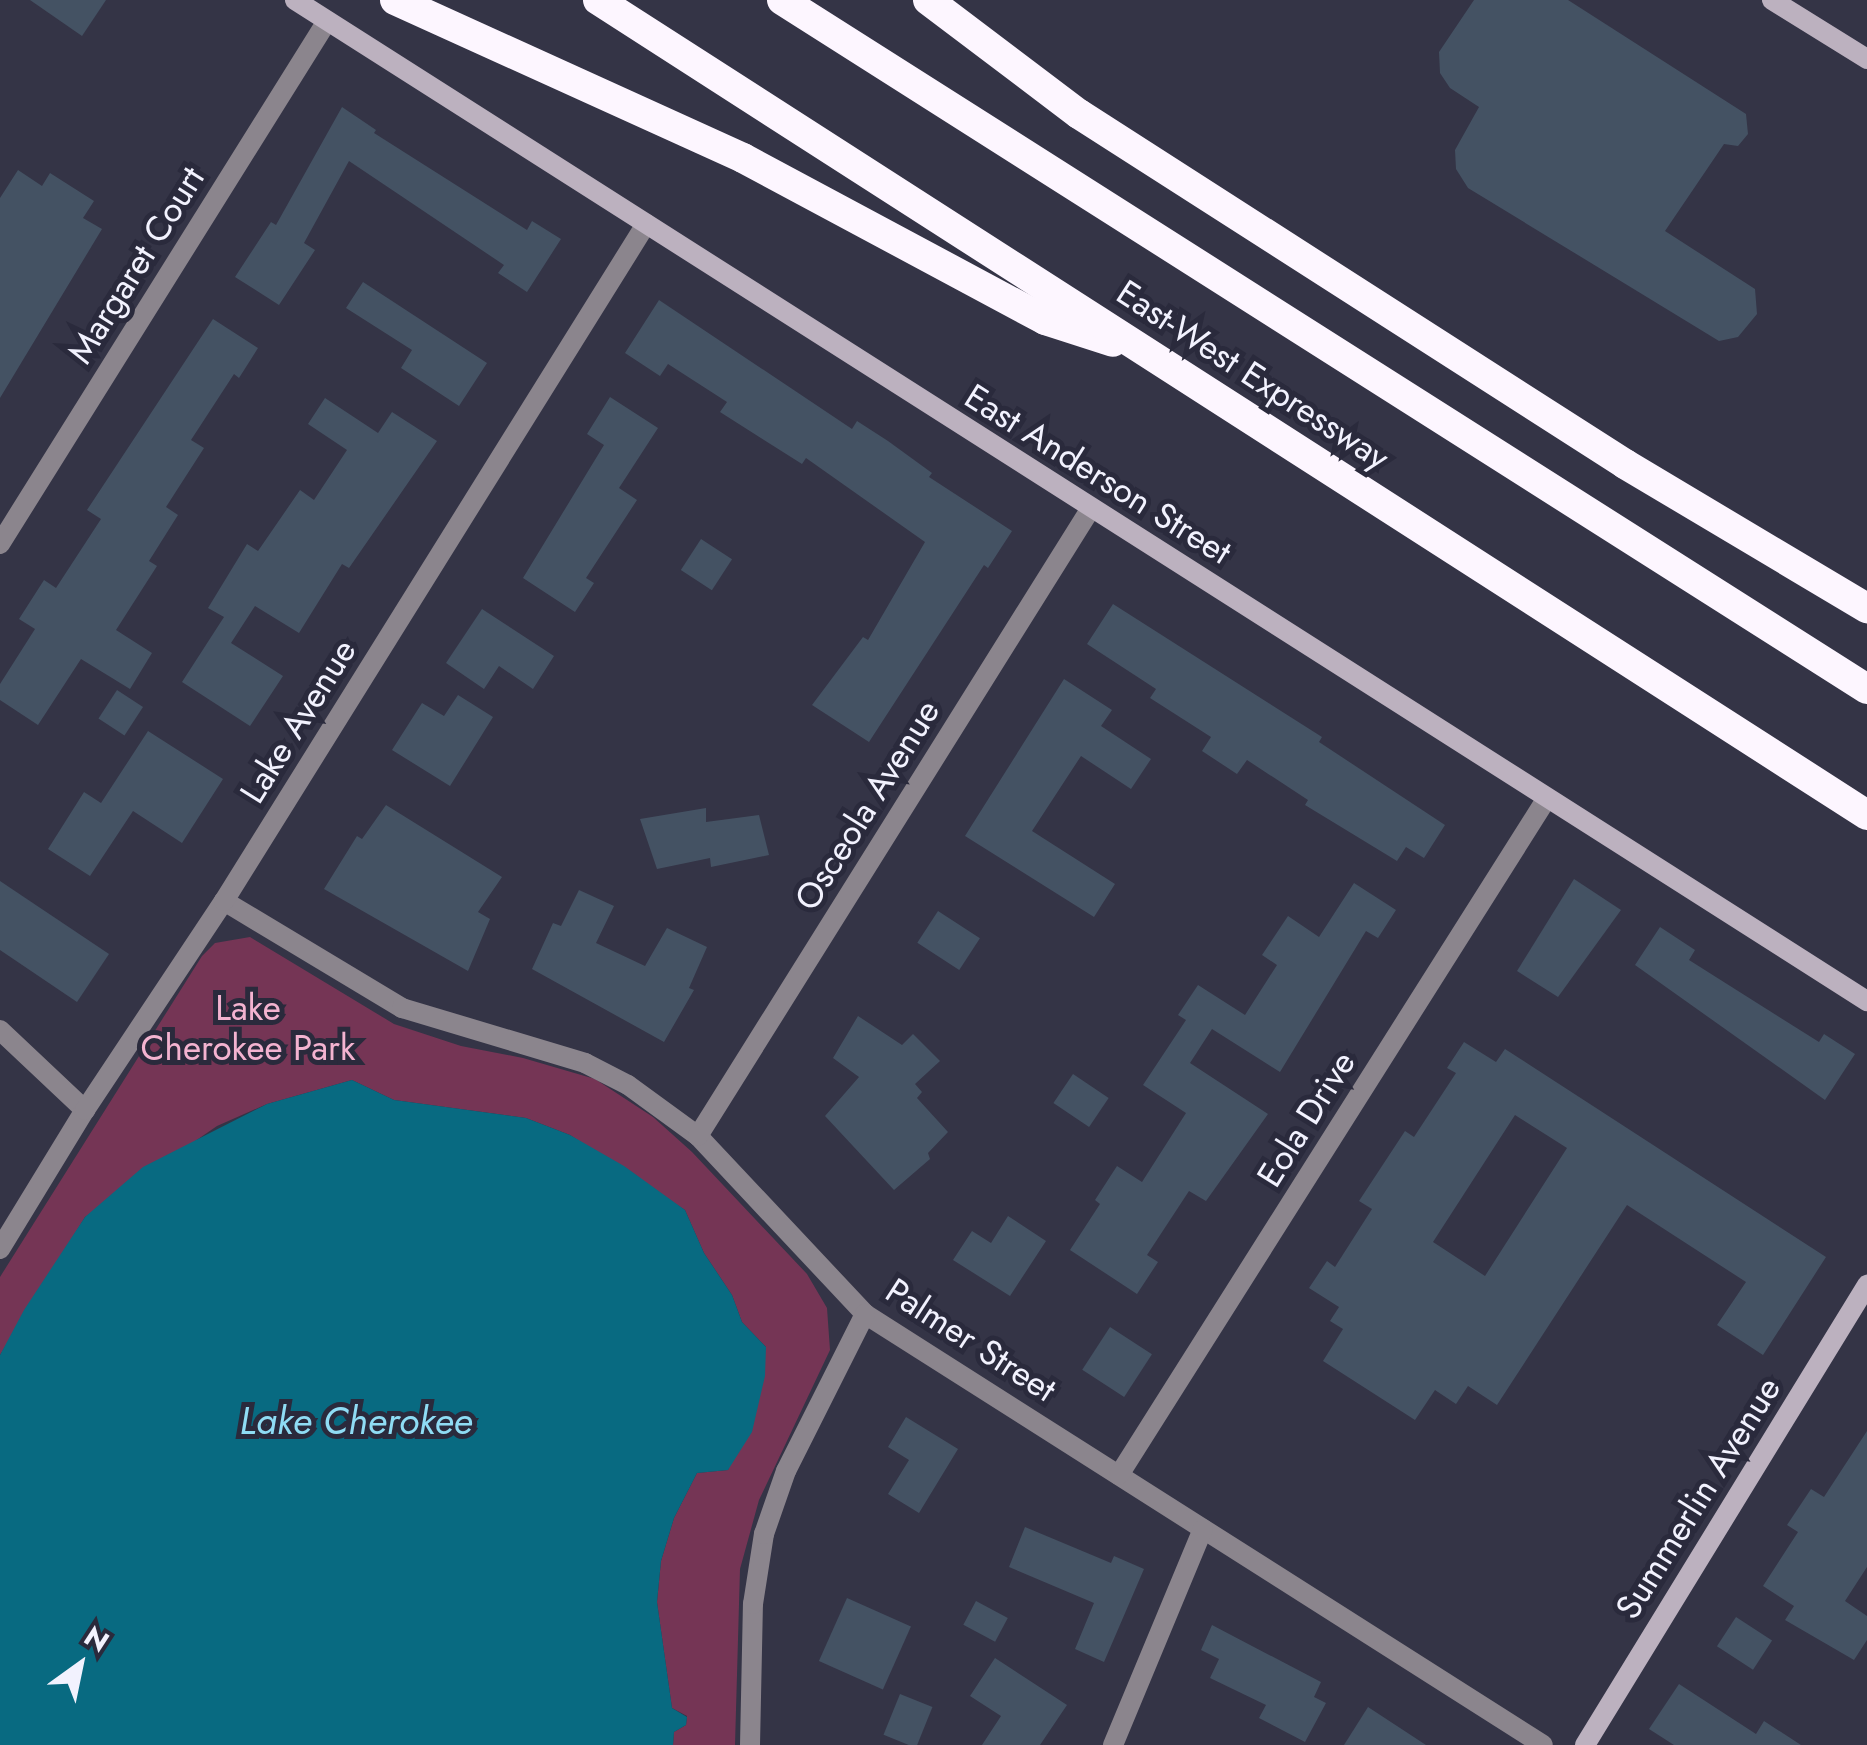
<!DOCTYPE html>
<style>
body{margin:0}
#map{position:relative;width:1867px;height:1745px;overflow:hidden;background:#343446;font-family:Jost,sans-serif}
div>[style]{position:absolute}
.green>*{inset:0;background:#753555}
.water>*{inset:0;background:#086a81}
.building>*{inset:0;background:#445263;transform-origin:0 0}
.street>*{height:20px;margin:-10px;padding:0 10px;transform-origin:10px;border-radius:10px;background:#8b858d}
.secondary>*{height:20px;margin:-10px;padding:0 10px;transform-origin:10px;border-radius:10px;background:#bcb1bf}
.highway>*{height:30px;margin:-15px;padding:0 15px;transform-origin:15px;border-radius:15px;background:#fdf6ff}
span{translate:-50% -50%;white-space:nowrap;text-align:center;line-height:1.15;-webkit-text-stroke:10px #2a2a3c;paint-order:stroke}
.street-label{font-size:35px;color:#f2f2fe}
.park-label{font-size:35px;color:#f3b3d0}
.water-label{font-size:38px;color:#8fdcf4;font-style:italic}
.north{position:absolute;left:30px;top:1615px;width:100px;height:100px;-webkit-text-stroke:8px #2a2a3c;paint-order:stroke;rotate:33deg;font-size:28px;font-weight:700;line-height:40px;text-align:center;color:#f2f2fe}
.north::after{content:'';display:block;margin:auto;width:35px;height:45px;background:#f2f2fe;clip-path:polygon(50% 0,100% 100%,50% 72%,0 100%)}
</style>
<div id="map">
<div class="green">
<i style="clip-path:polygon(250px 937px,394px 1024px,461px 1046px,523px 1058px,595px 1079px,653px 1117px,692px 1152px,807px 1274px,827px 1308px,830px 1350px,759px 1500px,740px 1569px,735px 1745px,673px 1745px,674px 1732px,686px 1725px,687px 1716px,672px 1708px,657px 1602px,661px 1561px,674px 1518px,697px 1473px,728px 1470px,766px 1347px,742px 1322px,732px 1295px,704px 1253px,685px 1210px,570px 1135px,526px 1118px,394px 1100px,352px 1080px,267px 1104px,217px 1126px,85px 1217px,0 1355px,0 1277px,202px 956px,215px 943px)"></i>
</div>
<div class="water">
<i style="clip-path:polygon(352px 1080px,394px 1100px,526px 1118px,570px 1135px,624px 1166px,685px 1210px,704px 1253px,732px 1295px,742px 1322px,766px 1347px,765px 1376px,752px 1432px,728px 1470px,697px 1473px,674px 1518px,661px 1561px,657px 1602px,672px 1708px,687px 1717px,686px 1725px,674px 1732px,673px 1745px,0 1745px,0 1355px,24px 1310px,85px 1217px,143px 1167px,267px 1104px)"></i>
</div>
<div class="building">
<i style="clip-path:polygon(30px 0,106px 0,82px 36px)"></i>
<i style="clip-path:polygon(1474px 0,1568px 0,1746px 114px,1748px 134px,1738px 146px,1724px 144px,1665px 231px,1755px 289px,1757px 314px,1738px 337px,1719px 341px,1468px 188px,1456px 169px,1455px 150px,1479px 107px,1450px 88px,1440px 73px,1439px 52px)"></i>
<i style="clip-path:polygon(342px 107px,376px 130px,374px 133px,527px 230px,532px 221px,561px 239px,527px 292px,498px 273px,504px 265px,349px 161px,304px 243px,315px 250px,279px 305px,235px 277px,271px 222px,276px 225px)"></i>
<i style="clip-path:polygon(18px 170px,42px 186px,50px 173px,94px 201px,83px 218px,102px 229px,0 398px,0 198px)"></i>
<i style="clip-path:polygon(363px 282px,487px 363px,459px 406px,401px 368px,412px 350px,346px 308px)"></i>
<i style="clip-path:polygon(659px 300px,852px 429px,857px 421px,888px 441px,932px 473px,929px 477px,1012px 531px,988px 568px,984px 565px,869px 742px,812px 705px,863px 637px,868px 640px,925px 542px,806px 458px,802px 464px,720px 412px,727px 402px,668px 364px,660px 376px,625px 353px)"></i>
<i style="clip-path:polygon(213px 319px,258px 348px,239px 378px,234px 374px,191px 440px,204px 448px,166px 507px,178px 515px,149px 561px,157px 566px,116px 630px,152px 653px,130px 689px,81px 659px,38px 725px,0 700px,0 684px,35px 629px,19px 619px,44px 580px,56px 588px,101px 519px,87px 510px)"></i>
<i style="clip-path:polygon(610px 397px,658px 428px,619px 488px,637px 500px,586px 578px,594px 583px,575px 612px,523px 578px,604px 445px,587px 434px)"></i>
<i style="clip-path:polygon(325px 398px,378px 433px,392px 412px,437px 441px,349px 568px,342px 564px,299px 633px,255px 606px,231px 643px,283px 676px,250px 726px,182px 682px,224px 617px,208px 608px,247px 544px,258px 551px,300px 490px,314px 500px,347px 450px,308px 424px)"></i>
<i style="left:701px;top:539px;width:37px;height:37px;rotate:33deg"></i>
<i style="clip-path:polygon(1113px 604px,1322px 737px,1319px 742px,1445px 825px,1424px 858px,1406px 847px,1397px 861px,1305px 805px,1308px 800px,1247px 760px,1237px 774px,1202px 751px,1211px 737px,1150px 698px,1156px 689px,1087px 644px)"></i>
<i style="clip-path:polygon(482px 609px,554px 656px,533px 689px,499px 666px,484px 689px,446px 663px)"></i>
<i style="clip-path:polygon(1064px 679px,1112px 710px,1101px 726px,1151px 759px,1131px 789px,1081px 756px,1032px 831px,1115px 884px,1094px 917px,965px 836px)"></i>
<i style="left:117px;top:690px;width:31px;height:34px;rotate:33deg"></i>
<i style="clip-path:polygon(458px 695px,493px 717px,450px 786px,392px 750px,422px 703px,444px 716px)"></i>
<i style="clip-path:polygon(148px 731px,223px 779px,182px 843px,133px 811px,90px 876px,48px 849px,84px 792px,101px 803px)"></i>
<i style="clip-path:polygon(386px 805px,502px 877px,478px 912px,490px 919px,468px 971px,324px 889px,357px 836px,362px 839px)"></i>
<i style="clip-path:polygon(706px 808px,706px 822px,759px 815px,769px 855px,711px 867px,710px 858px,657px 869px,640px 819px)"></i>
<i style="clip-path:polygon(1574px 879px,1621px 910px,1558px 997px,1517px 971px)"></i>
<i style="clip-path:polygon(0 881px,109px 954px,77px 1002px,0 950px)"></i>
<i style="clip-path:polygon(1354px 883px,1396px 910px,1378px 938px,1366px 931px,1280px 1072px,1212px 1029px,1190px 1063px,1268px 1114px,1206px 1201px,1189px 1191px,1147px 1255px,1158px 1262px,1137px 1294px,1070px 1250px,1100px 1204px,1095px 1200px,1117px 1166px,1142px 1182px,1186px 1113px,1143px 1085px,1186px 1020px,1178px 1015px,1198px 985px,1245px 1015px,1277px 965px,1262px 955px,1288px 916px,1319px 937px)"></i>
<i style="clip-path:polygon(579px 890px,614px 906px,596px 943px,645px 966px,667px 928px,707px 947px,689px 988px,694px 990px,664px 1042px,532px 969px,553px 923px,561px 926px)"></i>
<i style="left:938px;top:911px;width:50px;height:38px;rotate:33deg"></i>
<i style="clip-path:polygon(1660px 927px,1695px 950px,1689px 960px,1819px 1042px,1824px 1034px,1855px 1054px,1825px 1100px,1635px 965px)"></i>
<i style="clip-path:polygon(858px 1016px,902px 1045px,913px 1034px,940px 1061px,915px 1084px,922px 1092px,917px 1098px,948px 1132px,928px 1153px,930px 1159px,894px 1190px,825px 1116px,859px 1077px,833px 1058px)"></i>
<i style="clip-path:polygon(evenodd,1464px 1042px,1496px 1062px,1505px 1049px,1826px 1257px,1763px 1355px,1717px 1325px,1746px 1282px,1627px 1205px,1497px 1405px,1468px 1386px,1456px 1404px,1435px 1390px,1415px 1420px,1323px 1361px,1343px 1329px,1330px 1321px,1339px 1307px,1309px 1288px,1327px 1261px,1335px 1267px,1372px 1209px,1359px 1201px,1405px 1131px,1414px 1137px,1456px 1073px,1447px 1068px,1464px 1042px,1515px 1115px,1567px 1148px,1485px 1276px,1433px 1242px,1515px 1115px)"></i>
<i style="left:1073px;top:1074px;width:43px;height:35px;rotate:34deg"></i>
<i style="clip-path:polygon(1008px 1216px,1046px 1241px,1010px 1296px,953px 1260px,972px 1231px,991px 1243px)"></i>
<i style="left:1110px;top:1327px;width:50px;height:51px;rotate:33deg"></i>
<i style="clip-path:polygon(906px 1417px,958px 1449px,919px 1513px,888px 1494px,909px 1460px,888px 1447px)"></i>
<i style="clip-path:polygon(1867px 1431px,1867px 1567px,1845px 1601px,1867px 1616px,1867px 1640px,1854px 1660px,1785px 1620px,1794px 1606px,1763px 1586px,1798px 1532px,1787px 1525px,1811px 1489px,1824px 1497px)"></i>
<i style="clip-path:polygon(1025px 1527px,1111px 1563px,1114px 1556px,1144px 1569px,1104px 1662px,1075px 1649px,1094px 1603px,1009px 1567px)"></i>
<i style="left:847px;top:1598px;width:70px;height:69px;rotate:24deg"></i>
<i style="left:976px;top:1601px;width:36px;height:27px;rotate:28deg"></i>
<i style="left:1736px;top:1617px;width:43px;height:35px;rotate:33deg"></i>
<i style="clip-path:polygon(1212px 1625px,1321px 1682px,1314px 1697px,1326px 1703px,1305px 1742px,1259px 1718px,1266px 1705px,1210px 1678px,1219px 1659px,1201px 1650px)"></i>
<i style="clip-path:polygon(995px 1658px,1067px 1705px,1040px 1745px,982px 1745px,1001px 1716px,970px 1696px)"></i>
<i style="clip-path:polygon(1679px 1684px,1756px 1734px,1764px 1721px,1801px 1745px,1674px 1745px,1649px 1729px)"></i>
<i style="left:900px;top:1694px;width:35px;height:44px;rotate:22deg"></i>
<i style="clip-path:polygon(1368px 1707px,1426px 1745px,1344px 1745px)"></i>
</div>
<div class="street">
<i style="left:0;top:544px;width:617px;rotate:-57.98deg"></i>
<i style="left:224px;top:901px;width:208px;rotate:31deg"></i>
<i style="left:402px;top:1008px;width:191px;rotate:16.7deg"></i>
<i style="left:585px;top:1063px;width:48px;rotate:27.1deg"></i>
<i style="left:628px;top:1085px;width:87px;rotate:36.1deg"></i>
<i style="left:698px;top:1136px;width:244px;rotate:46.8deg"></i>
<i style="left:865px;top:1314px;width:803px;rotate:32.44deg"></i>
<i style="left:0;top:1030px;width:117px;rotate:43.3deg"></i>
<i style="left:698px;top:1136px;width:741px;rotate:-57.96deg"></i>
<i style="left:0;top:1249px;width:163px;rotate:-58.6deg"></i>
<i style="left:85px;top:1110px;width:251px;rotate:-56.4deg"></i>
<i style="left:224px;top:901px;width:798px;rotate:-58.06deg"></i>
<i style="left:1119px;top:1475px;width:801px;rotate:-57.7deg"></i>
<i style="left:750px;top:1745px;width:141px;rotate:-88.8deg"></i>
<i style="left:753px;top:1604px;width:71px;rotate:-81.1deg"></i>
<i style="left:764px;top:1534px;width:67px;rotate:-70.8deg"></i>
<i style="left:786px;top:1471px;width:176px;rotate:-63.3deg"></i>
<i style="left:1113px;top:1745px;width:234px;rotate:-67.4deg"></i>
</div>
<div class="secondary">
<i style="left:295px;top:0;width:1864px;rotate:32.49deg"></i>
<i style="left:1772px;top:0;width:112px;rotate:31.8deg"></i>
<i style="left:1585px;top:1745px;width:540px;rotate:-58.49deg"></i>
</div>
<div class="highway">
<i style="left:395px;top:0;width:382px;rotate:24.4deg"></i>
<i style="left:743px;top:158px;width:343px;rotate:28.2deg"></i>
<i style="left:1045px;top:320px;width:71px;rotate:17.9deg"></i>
<i style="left:598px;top:0;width:1508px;rotate:32.71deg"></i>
<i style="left:782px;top:0;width:1285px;rotate:32.42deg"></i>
<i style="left:928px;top:0;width:189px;rotate:37.1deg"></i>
<i style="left:1079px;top:114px;width:649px;rotate:32.66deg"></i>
<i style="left:1625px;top:464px;width:282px;rotate:30.8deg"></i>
</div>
<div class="street-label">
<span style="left:136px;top:265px;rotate:-58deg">Margaret Court</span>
<span style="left:1253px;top:375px;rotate:33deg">East-West Expressway</span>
<span style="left:1098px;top:474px;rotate:32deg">East Anderson Street</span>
<span style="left:298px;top:721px;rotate:-58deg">Lake Avenue</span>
<span style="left:867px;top:805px;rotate:-58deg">Osceola Avenue</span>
<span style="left:1306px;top:1119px;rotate:-58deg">Eola Drive</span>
<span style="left:971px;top:1340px;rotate:33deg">Palmer Street</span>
<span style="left:1698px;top:1498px;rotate:-58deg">Summerlin Avenue</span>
</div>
<div class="park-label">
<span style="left:248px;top:1028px">Lake<br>Cherokee Park</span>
</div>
<div class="water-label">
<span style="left:356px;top:1421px">Lake Cherokee</span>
</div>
<div class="north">N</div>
</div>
